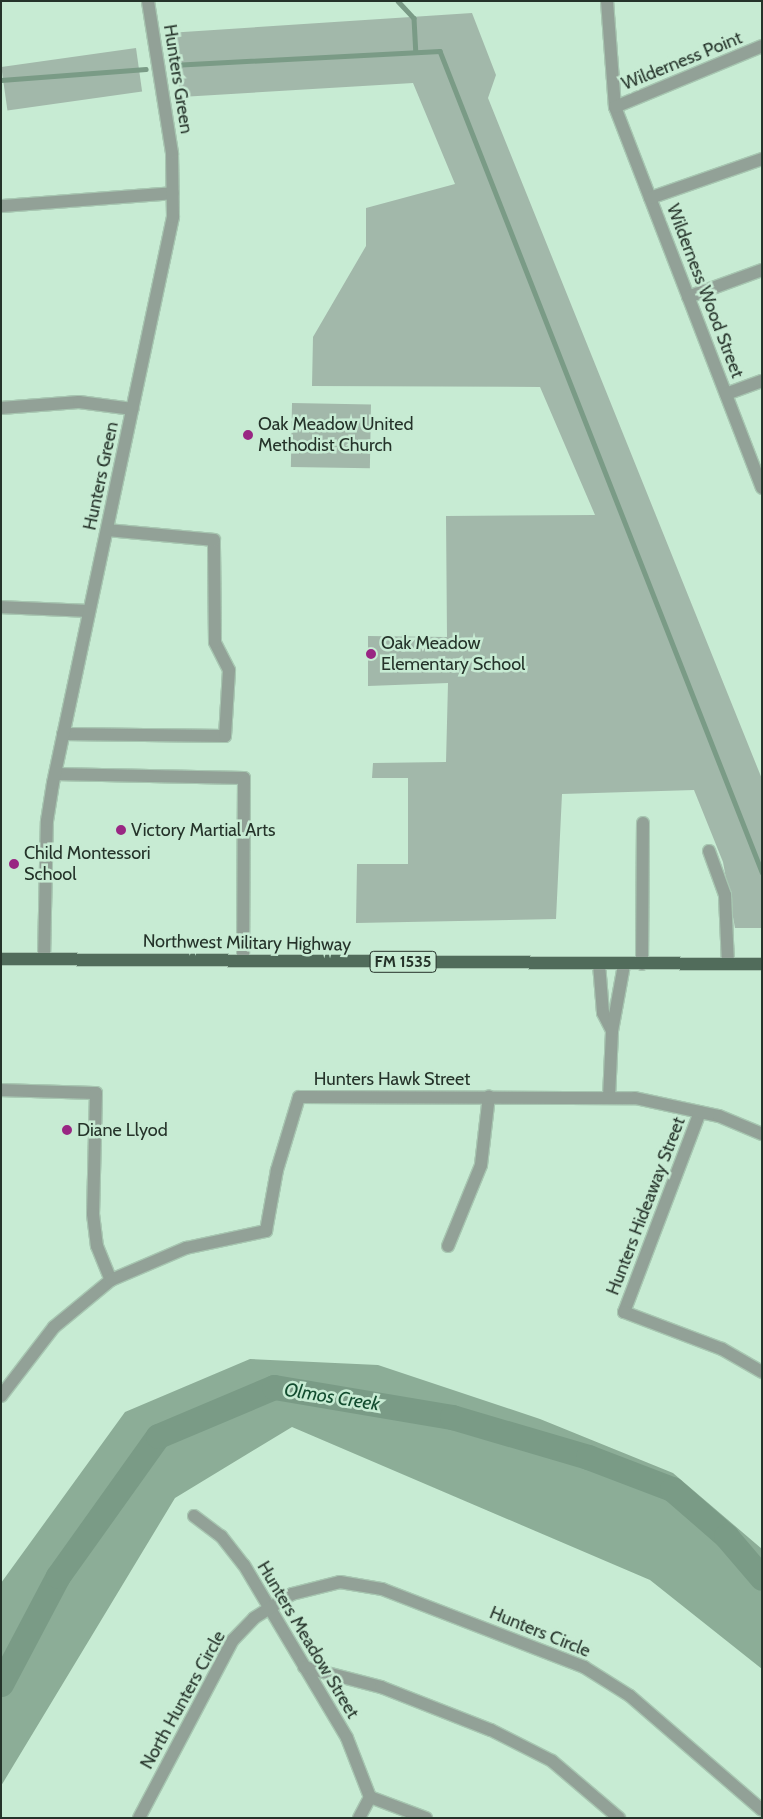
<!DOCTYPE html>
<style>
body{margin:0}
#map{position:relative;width:763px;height:1819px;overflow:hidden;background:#c7ebd3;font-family:Cabin,sans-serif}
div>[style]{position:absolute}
.green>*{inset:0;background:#a2b8aa;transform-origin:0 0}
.forest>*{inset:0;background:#8cad97}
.stream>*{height:4.5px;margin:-2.25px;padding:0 2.25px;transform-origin:2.25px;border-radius:2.25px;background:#7a9b86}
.river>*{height:25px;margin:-12.5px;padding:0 12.5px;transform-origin:12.5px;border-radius:12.5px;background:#7a9b86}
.roads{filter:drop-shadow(1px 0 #a7c6b1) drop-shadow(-1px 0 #a7c6b1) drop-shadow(0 1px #a7c6b1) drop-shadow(0 -1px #a7c6b1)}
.minor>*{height:12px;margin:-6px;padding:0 6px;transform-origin:6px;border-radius:6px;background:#92a197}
.major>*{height:12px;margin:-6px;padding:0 6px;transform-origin:6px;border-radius:6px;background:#516c5b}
.dots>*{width:14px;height:14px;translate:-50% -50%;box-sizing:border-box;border:2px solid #c7ebd3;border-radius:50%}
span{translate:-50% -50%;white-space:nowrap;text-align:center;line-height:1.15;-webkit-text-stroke:5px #c7ebd3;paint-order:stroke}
.shield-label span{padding:1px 4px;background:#c7ebd3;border:1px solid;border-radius:4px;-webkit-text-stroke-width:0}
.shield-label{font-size:16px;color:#25332a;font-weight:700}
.street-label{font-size:18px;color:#25332a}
.poi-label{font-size:18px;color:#25332a}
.left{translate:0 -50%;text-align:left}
.water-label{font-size:19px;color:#124c2f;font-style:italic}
.frame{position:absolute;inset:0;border:2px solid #25332a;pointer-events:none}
</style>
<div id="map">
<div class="green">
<i style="clip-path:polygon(472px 13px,496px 75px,488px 98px,762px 779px,762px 928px,735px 928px,723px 862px,694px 790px,562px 794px,556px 919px,356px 923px,357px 864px,408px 864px,408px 778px,372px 778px,373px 763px,446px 762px,448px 683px,368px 686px,368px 636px,447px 637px,446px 516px,595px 515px,540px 387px,312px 386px,313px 337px,366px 246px,366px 208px,455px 184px,413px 83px,181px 97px,168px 33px)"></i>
<i style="left:136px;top:48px;width:44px;height:136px;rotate:82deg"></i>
<i style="left:292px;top:403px;width:79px;height:64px;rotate:1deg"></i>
</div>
<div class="forest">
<i style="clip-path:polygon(250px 1359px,378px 1365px,540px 1419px,673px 1473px,762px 1549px,762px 1669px,650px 1580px,292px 1427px,175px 1498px,1px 1786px,1px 1583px,125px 1412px)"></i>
</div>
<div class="stream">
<i style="left:398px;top:1px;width:23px;rotate:47deg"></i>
<i style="left:414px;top:18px;width:34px;rotate:87deg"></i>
<i style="left:172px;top:65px;width:268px;rotate:-3deg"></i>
<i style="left:440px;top:51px;width:882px;rotate:68.58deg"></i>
<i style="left:1px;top:80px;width:145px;rotate:-4.3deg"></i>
</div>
<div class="river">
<i style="left:1px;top:1684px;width:122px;rotate:-62.2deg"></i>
<i style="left:58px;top:1576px;width:172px;rotate:-54.5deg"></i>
<i style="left:158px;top:1436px;width:126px;rotate:-22.9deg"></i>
<i style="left:274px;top:1387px;width:181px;rotate:9.6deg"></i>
<i style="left:452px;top:1417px;width:142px;rotate:16.4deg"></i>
<i style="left:588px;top:1457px;width:90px;rotate:20.9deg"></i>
<i style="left:672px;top:1489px;width:72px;rotate:41deg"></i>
<i style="left:726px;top:1536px;width:55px;rotate:49.4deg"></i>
</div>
<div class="roads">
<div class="minor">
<i style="left:607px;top:1px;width:106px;rotate:85.7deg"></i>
<i style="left:615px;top:107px;width:408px;rotate:68.9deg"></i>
<i style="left:615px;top:107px;width:159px;rotate:-22.5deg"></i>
<i style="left:650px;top:198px;width:119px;rotate:-19.2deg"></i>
<i style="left:1px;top:206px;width:172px;rotate:-4.3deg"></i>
<i style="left:688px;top:297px;width:79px;rotate:-20deg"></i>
<i style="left:726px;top:394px;width:38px;rotate:-20deg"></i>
<i style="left:1px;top:408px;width:78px;rotate:-4.4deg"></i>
<i style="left:79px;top:402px;width:54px;rotate:7.4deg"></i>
<i style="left:1px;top:607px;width:88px;rotate:2.6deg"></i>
<i style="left:63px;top:734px;width:162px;rotate:0.7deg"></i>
<i style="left:225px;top:736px;width:66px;rotate:-86.5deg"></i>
<i style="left:229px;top:670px;width:31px;rotate:-117deg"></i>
<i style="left:215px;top:642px;width:102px;rotate:-90.6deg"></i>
<i style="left:214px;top:540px;width:107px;rotate:-174.7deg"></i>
<i style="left:55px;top:774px;width:189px;rotate:1.2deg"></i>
<i style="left:244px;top:778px;width:183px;rotate:90.3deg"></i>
<i style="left:709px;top:851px;width:47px;rotate:70deg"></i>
<i style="left:725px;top:895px;width:69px;rotate:87.5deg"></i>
<i style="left:44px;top:959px;width:138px;rotate:-88.8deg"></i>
<i style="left:47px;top:821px;width:38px;rotate:-81deg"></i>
<i style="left:53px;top:783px;width:579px;rotate:-78.03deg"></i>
<i style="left:173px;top:217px;width:64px;rotate:-90.9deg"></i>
<i style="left:172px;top:153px;width:154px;rotate:-99deg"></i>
<i style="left:599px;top:964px;width:49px;rotate:85.3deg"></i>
<i style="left:603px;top:1013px;width:20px;rotate:63deg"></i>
<i style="left:642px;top:964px;width:141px;rotate:-89.6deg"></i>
<i style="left:1px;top:1090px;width:95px;rotate:1.8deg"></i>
<i style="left:96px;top:1093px;width:121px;rotate:91.4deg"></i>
<i style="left:93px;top:1214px;width:32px;rotate:83deg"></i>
<i style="left:97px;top:1246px;width:37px;rotate:68deg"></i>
<i style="left:609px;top:1098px;width:67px;rotate:-87.4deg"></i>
<i style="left:612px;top:1031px;width:67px;rotate:-79.7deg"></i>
<i style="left:700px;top:1112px;width:214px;rotate:110.8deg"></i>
<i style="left:624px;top:1312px;width:105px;rotate:20.7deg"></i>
<i style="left:722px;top:1349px;width:46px;rotate:29.9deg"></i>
<i style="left:448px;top:1246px;width:87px;rotate:-67.8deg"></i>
<i style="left:481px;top:1165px;width:69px;rotate:-83.4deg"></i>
<i style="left:1px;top:1396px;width:87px;rotate:-52.5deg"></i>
<i style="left:54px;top:1327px;width:74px;rotate:-39.5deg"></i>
<i style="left:111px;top:1280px;width:82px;rotate:-23.1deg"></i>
<i style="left:186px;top:1248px;width:82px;rotate:-12deg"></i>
<i style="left:266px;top:1231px;width:62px;rotate:-79.8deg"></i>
<i style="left:277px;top:1170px;width:76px;rotate:-73.2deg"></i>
<i style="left:299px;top:1097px;width:336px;rotate:0.2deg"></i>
<i style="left:635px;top:1098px;width:86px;rotate:12.1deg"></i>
<i style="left:719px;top:1116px;width:47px;rotate:22.7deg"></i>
<i style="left:194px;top:1516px;width:34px;rotate:37deg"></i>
<i style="left:221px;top:1536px;width:37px;rotate:52deg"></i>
<i style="left:244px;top:1565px;width:201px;rotate:59.2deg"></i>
<i style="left:347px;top:1738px;width:63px;rotate:68.7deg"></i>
<i style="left:304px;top:1667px;width:80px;rotate:14.6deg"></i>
<i style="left:381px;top:1687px;width:118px;rotate:21.4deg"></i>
<i style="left:491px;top:1730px;width:68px;rotate:26.9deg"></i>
<i style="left:552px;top:1761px;width:88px;rotate:40.4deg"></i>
<i style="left:370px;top:1797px;width:60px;rotate:20.6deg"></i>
<i style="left:139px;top:1818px;width:201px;rotate:-62.2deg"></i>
<i style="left:233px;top:1640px;width:30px;rotate:-46deg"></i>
<i style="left:254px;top:1618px;width:45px;rotate:-32.3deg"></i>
<i style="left:292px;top:1594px;width:49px;rotate:-14deg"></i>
<i style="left:340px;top:1582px;width:43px;rotate:9.5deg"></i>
<i style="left:382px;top:1589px;width:217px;rotate:21.1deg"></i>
<i style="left:584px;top:1667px;width:54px;rotate:32.2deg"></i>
<i style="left:630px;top:1696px;width:174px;rotate:40.8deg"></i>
<i style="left:359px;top:1818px;width:24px;rotate:-62deg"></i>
</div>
<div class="major">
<i style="left:1px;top:959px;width:761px;rotate:0.38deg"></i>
</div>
</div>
<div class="dots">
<i style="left:248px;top:435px;background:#992683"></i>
<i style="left:371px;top:654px;background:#992683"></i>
<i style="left:121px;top:830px;background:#992683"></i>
<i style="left:14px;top:864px;background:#992683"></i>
<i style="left:67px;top:1130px;background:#992683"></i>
</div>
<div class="shield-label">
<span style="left:403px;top:962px">FM 1535</span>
</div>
<div class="street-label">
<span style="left:682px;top:61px;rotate:-22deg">Wilderness Point</span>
<span style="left:178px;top:79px;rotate:81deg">Hunters Green</span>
<span style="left:705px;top:291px;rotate:69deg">Wilderness Wood Street</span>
<span style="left:101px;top:476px;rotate:-78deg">Hunters Green</span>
<span style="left:247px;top:943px;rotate:1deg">Northwest Military Highway</span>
<span style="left:392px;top:1079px">Hunters Hawk Street</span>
<span style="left:646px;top:1206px;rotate:-69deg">Hunters Hideaway Street</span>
<span style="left:540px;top:1632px;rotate:22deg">Hunters Circle</span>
<span style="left:308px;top:1640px;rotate:59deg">Hunters Meadow Street</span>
<span style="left:183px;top:1700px;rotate:-61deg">North Hunters Circle</span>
</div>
<div class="poi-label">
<span class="left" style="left:258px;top:435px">Oak Meadow United<br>Methodist Church</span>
<span class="left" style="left:381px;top:654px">Oak Meadow<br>Elementary School</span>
<span class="left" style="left:131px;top:830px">Victory Martial Arts</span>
<span class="left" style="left:24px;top:864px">Child Montessori<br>School</span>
<span class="left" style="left:77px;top:1130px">Diane Llyod</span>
</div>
<div class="water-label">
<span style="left:332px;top:1397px;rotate:9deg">Olmos Creek</span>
</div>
<div class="frame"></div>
</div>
